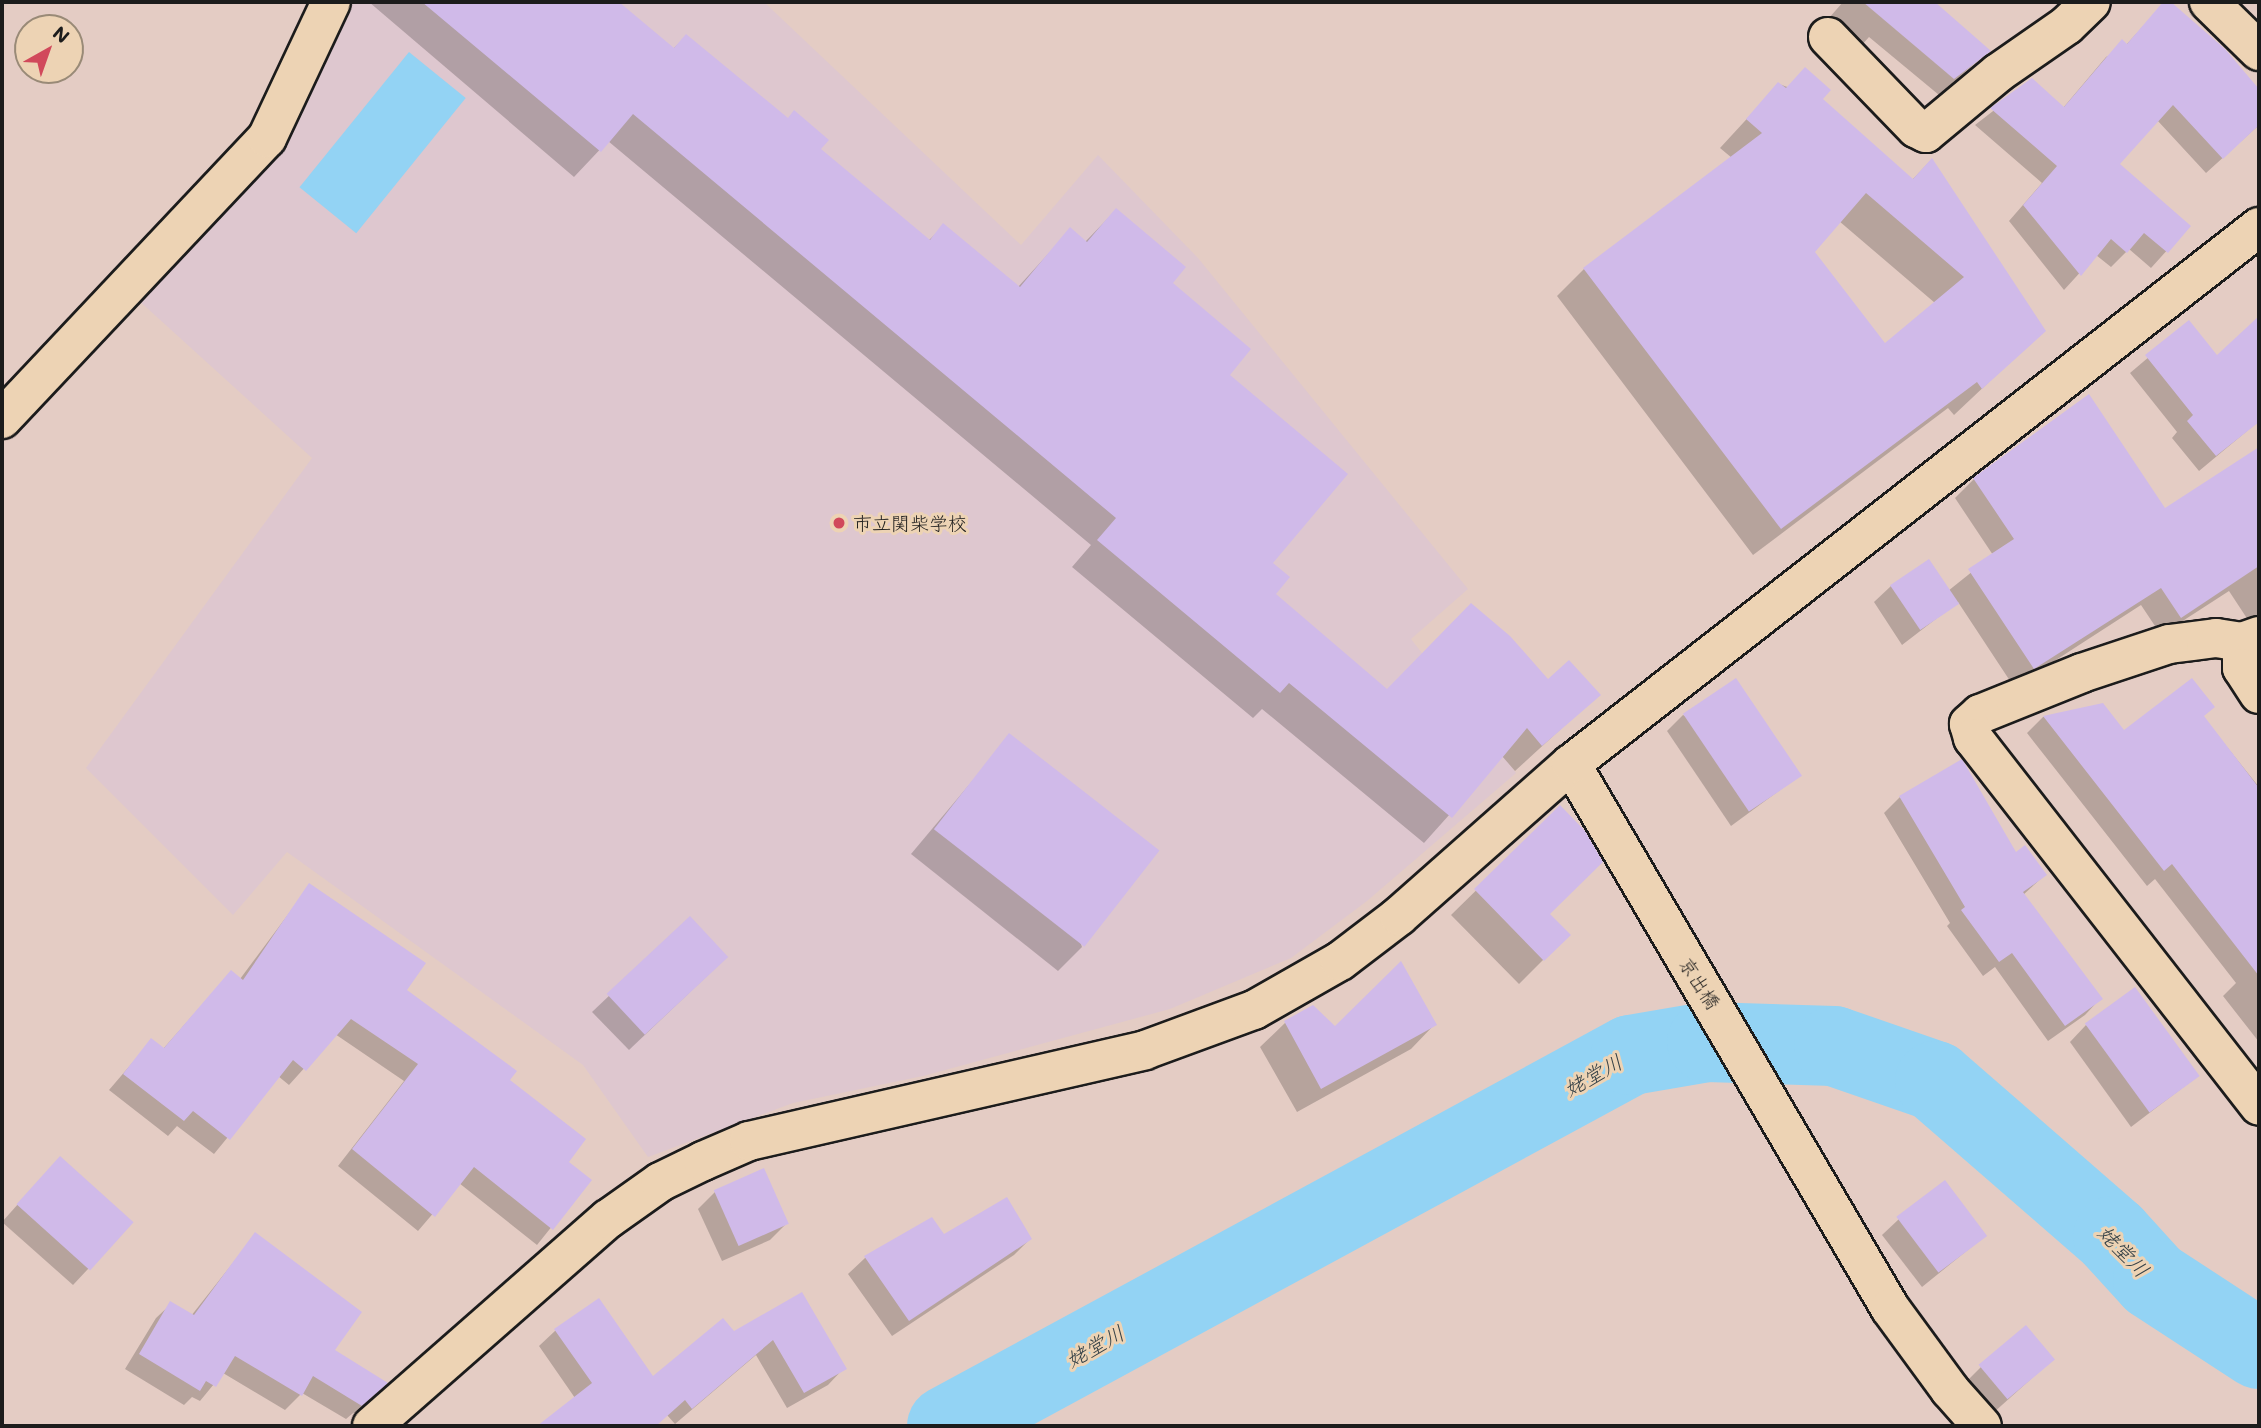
<!DOCTYPE html>
<meta charset="utf-8">
<style>
body{margin:0}
#map{position:relative;width:2261px;height:1428px;overflow:hidden;background:#e4ccc4;font-family:Mali,"Klee One",sans-serif}
div>[style]{position:absolute}
.built>*{inset:0;background:#dec7cf}
.water>*{inset:0;background:#93d3f4;transform-origin:0 0}
.shadow>*{inset:0;background:#0003}
.river>*{height:80px;margin:-40px;padding:0 40px;transform-origin:40px;border-radius:40px;background:#93d3f4}
.building>*{inset:0;background:#d0bae9;transform-origin:0 0}
.roads{filter:drop-shadow(2px 0 #1c1c1c) drop-shadow(-2px 0 #1c1c1c) drop-shadow(0 2px #1c1c1c) drop-shadow(0 -2px #1c1c1c)}
.street>*{height:38px;margin:-19px;padding:0 19px;transform-origin:19px;border-radius:19px;background:#edd3b4}
.secondary>*{height:38px;margin:-19px;padding:0 19px;transform-origin:19px;border-radius:19px;background:#edd3b4}
.dots>*{width:19px;height:19px;translate:-50% -50%;box-sizing:border-box;border:4px solid #edd3b4;border-radius:50%}
span{translate:-50% -50%;white-space:nowrap;text-align:center;line-height:1.15;-webkit-text-stroke:6px #edd3b4;paint-order:stroke}
.poi-label{font-size:19px;color:#1c1c1c}
.left{translate:0 -50%;text-align:left}
.street-label{font-size:19px;color:#1c1c1c}
.water-label{font-size:21px;color:#344147;font-style:italic}
.frame{position:absolute;inset:0;border:4px solid #1c1c1c;pointer-events:none}
.north{position:absolute;left:14px;top:14px;width:70px;height:70px;box-sizing:border-box;background:#edd3b4;border:2px solid #998a77;border-radius:50%;rotate:40deg;font-size:19px;font-weight:700;line-height:28px;text-align:center;color:#1c1c1c}
.north::after{content:'';display:block;margin:auto;width:24px;height:32px;background:#d1495b;clip-path:polygon(50% 0,100% 100%,50% 72%,0 100%)}
</style>
<div id="map">
<div class="built">
<i style="clip-path:polygon(347px 2px,764px 2px,1021px 245px,1098px 155px,1198px 258px,1468px 589px,1411px 639px,1516px 773px,1367px 901px,1291px 958px,1170px 1009px,923px 1076px,793px 1103px,648px 1157px,583px 1065px,287px 852px,233px 915px,86px 768px,312px 458px,136px 298px)"></i>
</div>
<div class="water">
<i style="left:409px;top:52px;width:73px;height:174px;rotate:39deg"></i>
</div>
<div class="shadow">
<i style="clip-path:polygon(369px 2px,616px 2px,673px 49px,686px 36px,928px 241px,944px 226px,1018px 287px,1070px 230px,1085px 242px,1116px 210px,1170px 284px,1227px 375px,1271px 563px,1274px 594px,1387px 691px,1547px 682px,1598px 695px,1515px 771px,1502px 756px,1424px 843px,1262px 709px,1253px 718px,1072px 567px,1091px 545px,608px 141px,574px 177px)"></i>
<i style="clip-path:polygon(1843px 2px,1932px 2px,1988px 51px,1939px 95px,1869px 37px,1861px 46px,1829px 18px)"></i>
<i style="clip-path:polygon(2165px 2px,2224px 50px,2259px 90px,2259px 125px,2206px 173px,2157px 120px,2118px 164px,2189px 226px,2151px 268px,2129px 249px,2111px 267px,2096px 255px,2064px 290px,2009px 221px,2042px 183px,1975px 125px,2032px 81px,2063px 108px,2106px 57px,2126px 45px)"></i>
<i style="clip-path:polygon(evenodd,1779px 84px,1820px 99px,1912px 180px,1931px 160px,2044px 330px,1954px 415px,1948px 408px,1753px 555px,1557px 296px,1584px 269px,1732px 158px,1720px 148px,1779px 84px,1839px 221px,1935px 303px,1884px 346px,1813px 252px,1839px 221px)"></i>
<i style="clip-path:polygon(2259px 318px,2259px 421px,2199px 471px,2172px 438px,2177px 432px,2130px 373px,2189px 323px,2217px 357px)"></i>
<i style="clip-path:polygon(2088px 397px,2164px 511px,2249px 455px,2259px 471px,2259px 617px,2250px 623px,2229px 591px,2161px 635px,2141px 605px,2014px 687px,1958px 602px,1902px 645px,1874px 602px,1891px 586px,1948px 591px,1993px 555px,1955px 498px,1974px 479px)"></i>
<i style="clip-path:polygon(2102px 704px,2124px 733px,2203px 717px,2259px 787px,2259px 1042px,2223px 996px,2236px 983px,2155px 879px,2147px 886px,2027px 733px,2043px 717px)"></i>
<i style="clip-path:polygon(1683px 715px,1799px 776px,1731px 826px,1667px 731px)"></i>
<i style="clip-path:polygon(1010px 736px,1082px 947px,1058px 971px,911px 854px)"></i>
<i style="clip-path:polygon(1900px 797px,2045px 875px,2023px 895px,2100px 999px,2085px 1015px,2048px 1041px,1995px 967px,1983px 976px,1947px 926px,1950px 923px,1884px 813px)"></i>
<i style="clip-path:polygon(1560px 808px,1548px 914px,1568px 935px,1519px 984px,1451px 915px)"></i>
<i style="clip-path:polygon(310px 885px,405px 991px,508px 1080px,566px 1162px,589px 1180px,537px 1245px,459px 1183px,418px 1231px,338px 1166px,404px 1081px,335px 1034px,289px 1085px,278px 1076px,214px 1154px,177px 1126px,168px 1136px,109px 1090px,151px 1041px,163px 1049px,231px 972px,240px 979px)"></i>
<i style="clip-path:polygon(690px 919px,710px 973px,629px 1050px,592px 1012px)"></i>
<i style="clip-path:polygon(1313px 1007px,1335px 1028px,1435px 1024px,1411px 1049px,1297px 1112px,1260px 1047px,1285px 1023px)"></i>
<i style="clip-path:polygon(2086px 1025px,2198px 1076px,2131px 1127px,2070px 1042px)"></i>
<i style="clip-path:polygon(44px 1175px,132px 1222px,73px 1285px,2px 1222px)"></i>
<i style="clip-path:polygon(715px 1192px,787px 1223px,770px 1240px,722px 1261px,698px 1209px)"></i>
<i style="clip-path:polygon(932px 1219px,944px 1237px,1030px 1239px,1014px 1255px,892px 1336px,848px 1274px,865px 1258px)"></i>
<i style="clip-path:polygon(1899px 1219px,1985px 1236px,1922px 1287px,1882px 1235px)"></i>
<i style="clip-path:polygon(255px 1235px,332px 1350px,371px 1398px,346px 1419px,302px 1393px,285px 1410px,223px 1373px,200px 1401px,192px 1397px,184px 1405px,125px 1369px,156px 1318px,171px 1304px,191px 1316px)"></i>
<i style="clip-path:polygon(802px 1294px,844px 1368px,828px 1385px,787px 1408px,756px 1355px,675px 1424px,667px 1415px,655px 1426px,540px 1426px,575px 1398px,539px 1346px,556px 1330px,653px 1378px)"></i>
<i style="clip-path:polygon(2053px 1359px,1992px 1414px,1965px 1383px,1981px 1367px)"></i>
</div>
<div class="river">
<i style="left:947px;top:1426px;width:778px;rotate:-28.48deg"></i>
<i style="left:1631px;top:1055px;width:77px;rotate:-9.7deg"></i>
<i style="left:1707px;top:1042px;width:127px;rotate:1.8deg"></i>
<i style="left:1834px;top:1046px;width:107px;rotate:19.1deg"></i>
<i style="left:1935px;top:1081px;width:236px;rotate:41deg"></i>
<i style="left:2113px;top:1236px;width:59px;rotate:47.7deg"></i>
<i style="left:2153px;top:1280px;width:126px;rotate:33.1deg"></i>
</div>
<div class="building">
<i style="clip-path:polygon(422px 2px,619px 2px,674px 48px,686px 34px,788px 118px,794px 110px,829px 140px,821px 149px,930px 240px,943px 223px,1020px 287px,1070px 227px,1087px 242px,1116px 208px,1186px 267px,1173px 283px,1251px 349px,1230px 375px,1348px 474px,1273px 563px,1290px 577px,1276px 594px,1387px 689px,1471px 603px,1510px 636px,1548px 679px,1569px 660px,1601px 695px,1542px 746px,1527px 728px,1452px 818px,1289px 683px,1280px 693px,1097px 540px,1116px 518px,633px 114px,601px 152px)"></i>
<i style="clip-path:polygon(1863px 2px,1935px 2px,1991px 51px,1954px 79px)"></i>
<i style="clip-path:polygon(2163px 2px,2171px 2px,2225px 49px,2259px 89px,2259px 125px,2223px 159px,2173px 105px,2120px 164px,2191px 226px,2168px 253px,2144px 233px,2127px 253px,2111px 239px,2081px 276px,2023px 205px,2057px 166px,1990px 108px,2032px 78px,2064px 107px,2122px 39px,2127px 44px)"></i>
<i style="clip-path:polygon(evenodd,1805px 67px,1831px 90px,1823px 99px,1913px 179px,1932px 158px,2046px 331px,1982px 389px,1977px 382px,1781px 529px,1583px 268px,1762px 133px,1746px 119px,1778px 82px,1786px 88px,1805px 67px,1866px 193px,1964px 277px,1885px 343px,1815px 252px,1866px 193px)"></i>
<i style="clip-path:polygon(2259px 316px,2259px 422px,2216px 456px,2187px 421px,2193px 415px,2145px 355px,2189px 320px,2217px 355px)"></i>
<i style="clip-path:polygon(2089px 394px,2165px 508px,2259px 447px,2259px 566px,2181px 618px,2161px 588px,2034px 669px,1968px 569px,2014px 539px,1973px 478px)"></i>
<i style="left:1929px;top:559px;width:54px;height:47px;rotate:56deg"></i>
<i style="left:1736px;top:678px;width:118px;height:64px;rotate:56deg"></i>
<i style="clip-path:polygon(2192px 678px,2215px 707px,2204px 716px,2259px 788px,2259px 976px,2172px 864px,2164px 871px,2043px 716px,2103px 703px,2124px 730px)"></i>
<i style="left:1009px;top:733px;width:191px;height:122px;rotate:38deg"></i>
<i style="clip-path:polygon(1962px 759px,2016px 852px,2025px 845px,2047px 875px,2023px 892px,2103px 999px,2065px 1026px,2012px 953px,1999px 962px,1961px 910px,1965px 907px,1899px 796px)"></i>
<i style="clip-path:polygon(1560px 805px,1585px 831px,1603px 862px,1550px 914px,1571px 935px,1544px 961px,1474px 889px)"></i>
<i style="clip-path:polygon(309px 883px,426px 963px,407px 990px,517px 1071px,510px 1080px,586px 1139px,569px 1162px,592px 1180px,553px 1230px,474px 1167px,435px 1217px,352px 1149px,418px 1064px,351px 1019px,306px 1071px,293px 1060px,230px 1140px,193px 1111px,184px 1121px,123px 1074px,151px 1038px,164px 1048px,231px 970px,243px 980px)"></i>
<i style="left:690px;top:916px;width:56px;height:114px;rotate:47deg"></i>
<i style="clip-path:polygon(1401px 961px,1437px 1025px,1321px 1089px,1284px 1021px,1313px 1005px,1335px 1026px)"></i>
<i style="left:2135px;top:987px;width:110px;height:62px;rotate:54deg"></i>
<i style="left:60px;top:1156px;width:99px;height:65px;rotate:42deg"></i>
<i style="left:764px;top:1168px;width:61px;height:55px;rotate:66deg"></i>
<i style="left:1945px;top:1180px;width:70px;height:61px;rotate:53deg"></i>
<i style="clip-path:polygon(1007px 1197px,1032px 1239px,909px 1321px,864px 1256px,932px 1217px,944px 1234px)"></i>
<i style="clip-path:polygon(255px 1232px,362px 1312px,335px 1350px,388px 1383px,362px 1406px,313px 1376px,302px 1396px,235px 1356px,216px 1387px,206px 1381px,200px 1391px,139px 1354px,170px 1301px,194px 1315px)"></i>
<i style="clip-path:polygon(802px 1292px,847px 1369px,804px 1393px,773px 1340px,692px 1409px,685px 1400px,656px 1426px,537px 1426px,592px 1383px,554px 1329px,599px 1298px,653px 1376px,723px 1318px,734px 1331px)"></i>
<i style="left:2026px;top:1325px;width:45px;height:62px;rotate:50deg"></i>
</div>
<div class="roads">
<div class="street">
<i style="left:2209px;top:2px;width:70px;rotate:44.4deg"></i>
<i style="left:1828px;top:37px;width:127px;rotate:46deg"></i>
<i style="left:1916px;top:128px;width:11px;rotate:27deg"></i>
<i style="left:1926px;top:133px;width:94px;rotate:-39.8deg"></i>
<i style="left:1998px;top:73px;width:84px;rotate:-34.8deg"></i>
<i style="left:2067px;top:25px;width:33px;rotate:-44deg"></i>
<i style="left:2px;top:419px;width:386px;rotate:-46.7deg"></i>
<i style="left:267px;top:138px;width:150px;rotate:-64.8deg"></i>
<i style="left:2259px;top:636px;width:18px;rotate:161deg"></i>
<i style="left:2242px;top:642px;width:26px;rotate:-171deg"></i>
<i style="left:2216px;top:638px;width:47px;rotate:172.7deg"></i>
<i style="left:2169px;top:644px;width:92px;rotate:161.6deg"></i>
<i style="left:2082px;top:673px;width:110px;rotate:158.1deg"></i>
<i style="left:1980px;top:714px;width:15px;rotate:138deg"></i>
<i style="left:1969px;top:724px;width:15px;rotate:74deg"></i>
<i style="left:1973px;top:738px;width:466px;rotate:52.1deg"></i>
<i style="left:2242px;top:642px;width:26px;rotate:90deg"></i>
<i style="left:2242px;top:668px;width:31px;rotate:57deg"></i>
<i style="left:1571px;top:764px;width:631px;rotate:59.61deg"></i>
<i style="left:1890px;top:1308px;width:102px;rotate:53.8deg"></i>
<i style="left:1950px;top:1390px;width:48px;rotate:48.4deg"></i>
</div>
<div class="secondary">
<i style="left:372px;top:1426px;width:314px;rotate:-41.3deg"></i>
<i style="left:608px;top:1219px;width:64px;rotate:-35.4deg"></i>
<i style="left:660px;top:1182px;width:48px;rotate:-26deg"></i>
<i style="left:703px;top:1161px;width:50px;rotate:-23.5deg"></i>
<i style="left:749px;top:1141px;width:406px;rotate:-12.9deg"></i>
<i style="left:1145px;top:1050px;width:116px;rotate:-20.2deg"></i>
<i style="left:1254px;top:1010px;width:99px;rotate:-29.7deg"></i>
<i style="left:1340px;top:961px;width:74px;rotate:-37.3deg"></i>
<i style="left:1399px;top:916px;width:230px;rotate:-41.5deg"></i>
<i style="left:1571px;top:764px;width:873px;rotate:-37.97deg"></i>
</div>
</div>
<div class="dots">
<i style="left:839px;top:523px;background:#d1495b"></i>
</div>
<div class="poi-label">
<span class="left" style="left:853px;top:523px">市立関柴学校</span>
</div>
<div class="street-label">
<span style="left:1700px;top:983px;rotate:57deg">京出橋</span>
</div>
<div class="water-label">
<span style="left:1593px;top:1075px;rotate:-29deg">姥堂川</span>
<span style="left:2124px;top:1251px;rotate:46deg">姥堂川</span>
<span style="left:1095px;top:1346px;rotate:-29deg">姥堂川</span>
</div>
<div class="frame"></div>
<div class="north">N</div>
</div>
